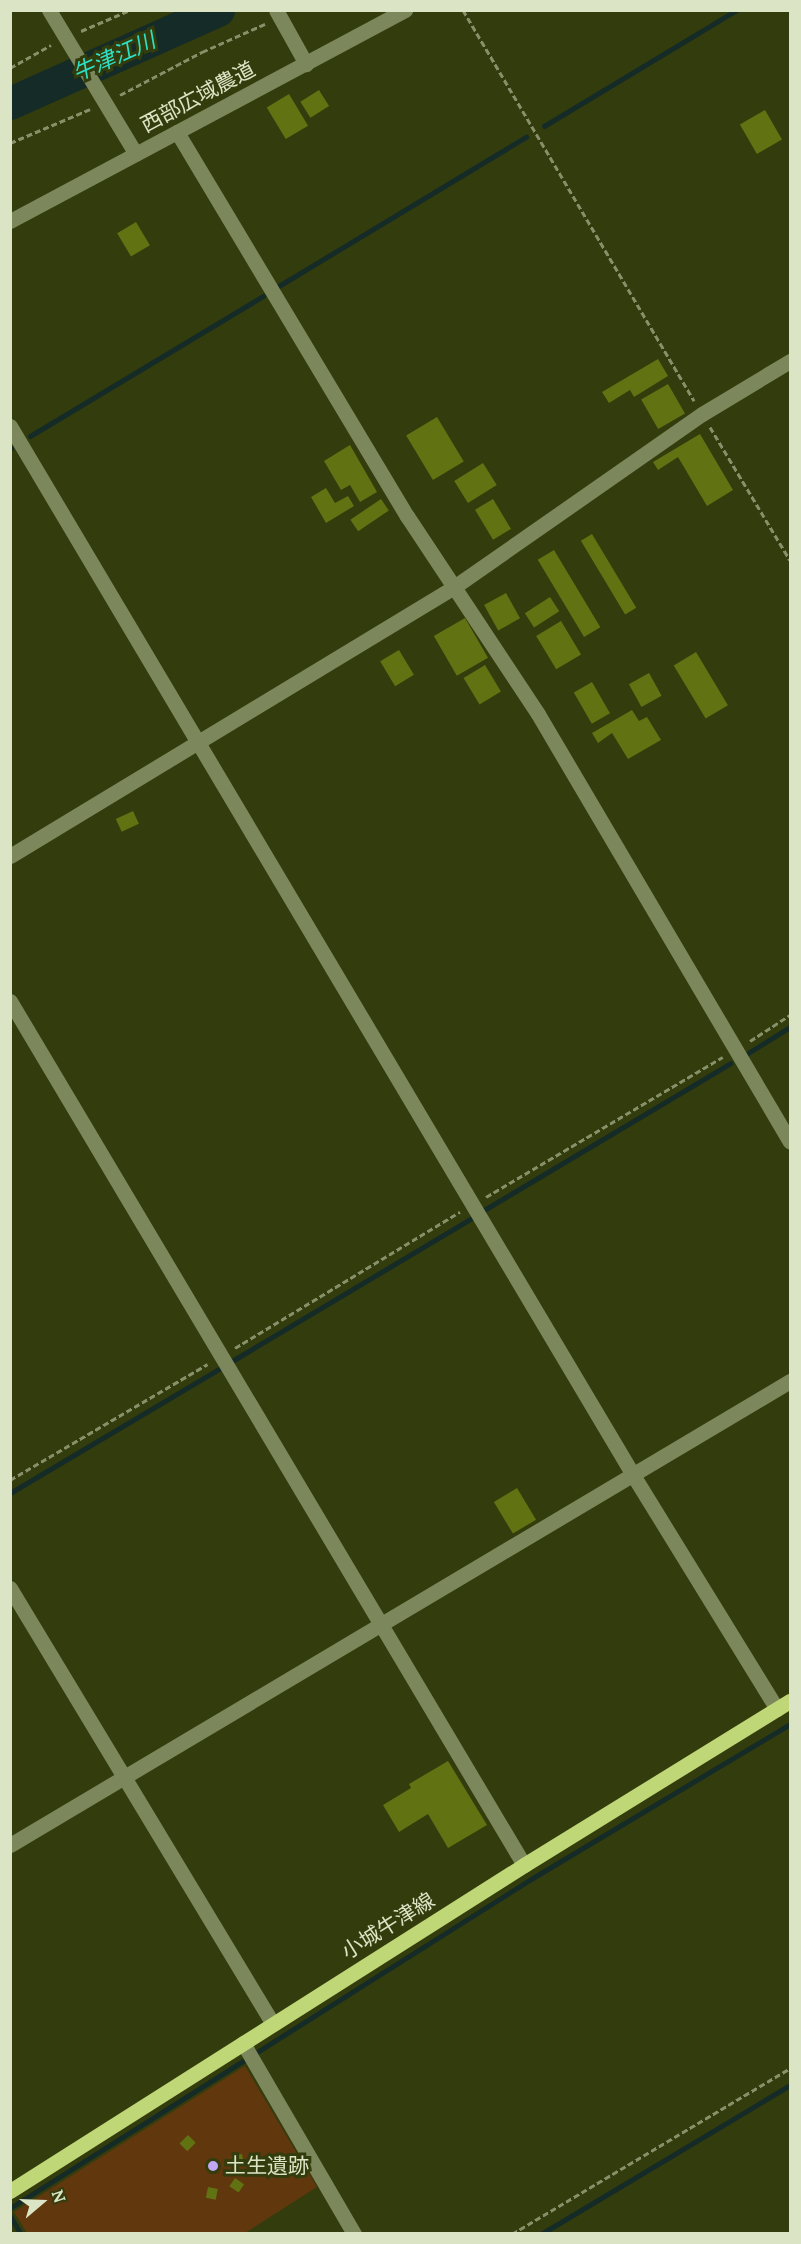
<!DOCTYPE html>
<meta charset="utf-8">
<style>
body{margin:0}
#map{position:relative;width:801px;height:2244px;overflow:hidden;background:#333c0c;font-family:Lora,"Noto Sans JP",serif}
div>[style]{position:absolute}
.green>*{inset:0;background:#61370e}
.stream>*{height:5px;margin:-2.5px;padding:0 2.5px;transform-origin:2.5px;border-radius:2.5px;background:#152b27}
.river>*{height:33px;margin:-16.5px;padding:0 16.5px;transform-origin:16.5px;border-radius:16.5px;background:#152b27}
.building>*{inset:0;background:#617212;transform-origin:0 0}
.path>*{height:3px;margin-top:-1.5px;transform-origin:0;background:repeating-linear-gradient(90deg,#879068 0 6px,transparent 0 9px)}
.minor>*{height:15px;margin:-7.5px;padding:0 7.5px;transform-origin:7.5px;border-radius:7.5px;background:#7c885b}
.major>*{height:15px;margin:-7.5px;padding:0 7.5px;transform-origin:7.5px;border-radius:7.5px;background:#c0d778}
.dots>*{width:16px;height:16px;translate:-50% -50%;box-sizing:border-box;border:3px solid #333c0c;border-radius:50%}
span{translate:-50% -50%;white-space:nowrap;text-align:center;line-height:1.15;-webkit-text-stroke:6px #333c0c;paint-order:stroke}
.street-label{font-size:21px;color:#dbe4c4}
.poi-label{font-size:21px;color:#dbe4c4}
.left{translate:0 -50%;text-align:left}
.water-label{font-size:22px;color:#2de0c7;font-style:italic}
.frame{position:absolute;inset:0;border:12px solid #dbe4c4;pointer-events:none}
.north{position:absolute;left:12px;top:2172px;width:60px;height:60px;-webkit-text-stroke:4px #333c0c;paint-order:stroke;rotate:71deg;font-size:16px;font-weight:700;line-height:24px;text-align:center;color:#dbe4c4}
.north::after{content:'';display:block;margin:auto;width:21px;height:27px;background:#dbe4c4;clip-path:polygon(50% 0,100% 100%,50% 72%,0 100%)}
</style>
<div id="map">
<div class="green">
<i style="clip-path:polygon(245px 2066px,317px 2187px,245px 2233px,27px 2233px,14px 2212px)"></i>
</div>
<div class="stream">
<i style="left:544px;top:126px;width:224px;rotate:-31.1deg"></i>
<i style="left:277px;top:287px;width:291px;rotate:-31.1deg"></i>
<i style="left:30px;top:436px;width:272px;rotate:-31deg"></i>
<i style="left:10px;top:448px;width:1px"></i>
<i style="left:748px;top:1053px;width:49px;rotate:-31.8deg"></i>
<i style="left:484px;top:1210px;width:287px;rotate:-30.8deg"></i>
<i style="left:232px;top:1361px;width:279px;rotate:-30.8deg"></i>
<i style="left:10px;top:1493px;width:247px;rotate:-30.7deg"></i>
<i style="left:10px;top:2208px;width:616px;rotate:-32.27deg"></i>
<i style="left:531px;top:1879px;width:302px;rotate:-30.9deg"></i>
<i style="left:10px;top:2216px;width:21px;rotate:59deg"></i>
<i style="left:541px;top:2234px;width:290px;rotate:-30.9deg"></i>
</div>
<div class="river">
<i style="left:10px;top:103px;width:228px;rotate:-24.1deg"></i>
</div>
<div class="building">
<i style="left:319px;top:90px;width:19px;height:22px;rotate:58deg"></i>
<i style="left:289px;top:94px;width:37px;height:26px;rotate:59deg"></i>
<i style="left:765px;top:110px;width:34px;height:29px;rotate:60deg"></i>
<i style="left:136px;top:222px;width:27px;height:22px;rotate:59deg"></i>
<i style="clip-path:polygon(658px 359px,668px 376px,634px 397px,630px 390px,609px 403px,602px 392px)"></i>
<i style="left:668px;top:384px;width:34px;height:31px;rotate:60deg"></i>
<i style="left:437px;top:417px;width:52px;height:36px;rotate:59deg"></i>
<i style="clip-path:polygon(700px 434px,733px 490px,707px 506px,678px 457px,658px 470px,653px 462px)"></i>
<i style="clip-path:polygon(350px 445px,377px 492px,360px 502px,350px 485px,341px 490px,324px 461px)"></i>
<i style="left:483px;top:463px;width:26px;height:34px;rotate:58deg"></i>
<i style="clip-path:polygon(326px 488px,335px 503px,348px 496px,354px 506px,326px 523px,311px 497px)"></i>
<i style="left:381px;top:499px;width:14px;height:37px;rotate:56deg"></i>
<i style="left:493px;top:499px;width:35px;height:21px;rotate:59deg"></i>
<i style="left:592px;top:534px;width:86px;height:13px;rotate:59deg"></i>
<i style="left:554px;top:550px;width:90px;height:19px;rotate:59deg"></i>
<i style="left:506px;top:593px;width:29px;height:25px;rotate:61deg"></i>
<i style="left:550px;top:597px;width:17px;height:30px;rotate:57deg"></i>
<i style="left:465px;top:618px;width:46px;height:36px;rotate:60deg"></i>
<i style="left:561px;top:621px;width:39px;height:29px;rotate:59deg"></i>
<i style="left:399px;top:650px;width:29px;height:22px;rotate:59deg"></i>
<i style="left:696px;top:652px;width:62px;height:26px;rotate:59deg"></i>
<i style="left:485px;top:665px;width:31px;height:25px;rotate:59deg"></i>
<i style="left:649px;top:673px;width:26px;height:23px;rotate:61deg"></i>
<i style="left:592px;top:682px;width:36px;height:21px;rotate:60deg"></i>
<i style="clip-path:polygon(632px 710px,639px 721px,647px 717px,661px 740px,628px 759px,612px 733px,598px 743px,592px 733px)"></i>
<i style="left:133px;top:811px;width:14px;height:19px;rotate:65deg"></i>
<i style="left:517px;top:1488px;width:37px;height:27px;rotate:59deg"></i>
<i style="clip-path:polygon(448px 1761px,487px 1825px,448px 1848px,428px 1814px,399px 1832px,383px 1805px,411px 1788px,409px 1784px)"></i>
<i style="left:188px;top:2135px;width:11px;height:12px;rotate:45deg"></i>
<i style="left:242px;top:2154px;width:11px;height:11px;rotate:80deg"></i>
<i style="left:235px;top:2178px;width:11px;height:10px;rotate:34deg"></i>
<i style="left:208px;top:2187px;width:10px;height:11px;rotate:11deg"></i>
</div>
<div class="path">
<i style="left:463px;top:10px;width:454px;rotate:59.4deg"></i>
<i style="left:81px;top:31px;width:53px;rotate:-23.2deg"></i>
<i style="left:10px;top:68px;width:47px;rotate:-29.3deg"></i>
<i style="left:120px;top:95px;width:93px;rotate:-27.7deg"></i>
<i style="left:202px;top:52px;width:69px;rotate:-24deg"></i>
<i style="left:10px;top:143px;width:87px;rotate:-23deg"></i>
<i style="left:710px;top:427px;width:155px;rotate:59deg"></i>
<i style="left:750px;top:1041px;width:48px;rotate:-33deg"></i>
<i style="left:486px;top:1197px;width:275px;rotate:-30.6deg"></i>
<i style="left:235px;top:1348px;width:263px;rotate:-31.2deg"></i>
<i style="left:10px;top:1480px;width:229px;rotate:-30.4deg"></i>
<i style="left:512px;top:2234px;width:324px;rotate:-30.8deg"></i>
</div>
<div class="minor">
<i style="left:49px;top:10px;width:168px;rotate:58.9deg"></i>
<i style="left:276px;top:10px;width:62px;rotate:60.9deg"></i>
<i style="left:177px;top:132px;width:448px;rotate:59.1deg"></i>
<i style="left:407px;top:516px;width:237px;rotate:56.5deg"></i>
<i style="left:538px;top:714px;width:496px;rotate:59.5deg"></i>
<i style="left:10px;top:221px;width:448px;rotate:-28.1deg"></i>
<i style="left:10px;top:426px;width:1220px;rotate:59.29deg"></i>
<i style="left:633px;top:1475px;width:275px;rotate:58.4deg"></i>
<i style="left:10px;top:856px;width:519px;rotate:-31.21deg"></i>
<i style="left:454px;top:587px;width:302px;rotate:-34.9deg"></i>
<i style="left:702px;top:414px;width:103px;rotate:-31.1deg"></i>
<i style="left:10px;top:1001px;width:1005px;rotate:59.25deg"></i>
<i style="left:10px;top:1588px;width:509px;rotate:58.9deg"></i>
<i style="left:10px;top:1845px;width:908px;rotate:-30.75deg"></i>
<i style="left:243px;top:2043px;width:221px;rotate:59.8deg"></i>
</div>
<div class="major">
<i style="left:10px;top:2191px;width:609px;rotate:-32.38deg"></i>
<i style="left:524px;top:1865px;width:312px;rotate:-31.7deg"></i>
</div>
<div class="dots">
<i style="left:213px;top:2166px;background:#c2a8f2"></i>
</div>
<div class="street-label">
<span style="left:198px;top:97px;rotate:-28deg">西部広域農道</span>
<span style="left:388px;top:1926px;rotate:-32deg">小城牛津線</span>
</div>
<div class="poi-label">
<span class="left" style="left:225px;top:2166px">土生遺跡</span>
</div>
<div class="water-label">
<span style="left:114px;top:57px;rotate:-24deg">牛津江川</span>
</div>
<div class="frame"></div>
<div class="north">N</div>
</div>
